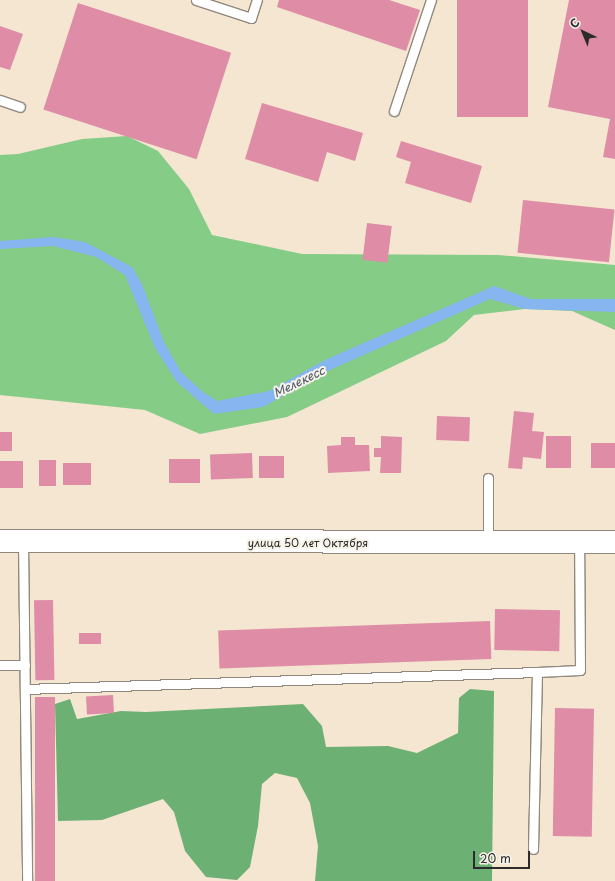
<!DOCTYPE html>
<meta charset="utf-8">
<style>
body{margin:0}
#map{position:relative;width:615px;height:881px;overflow:hidden;background:#f4e6d1;font-family:"Playpen Sans",sans-serif}
div>[style]{position:absolute}
.green>*{inset:0;background:#85cc87}
.forest>*{inset:0;background:#6cb074}
.water>*{inset:0;background:#86b5f0}
.building>*{inset:0;background:#df8ca6;transform-origin:0 0}
.roads{filter:drop-shadow(1px 0 #90887e) drop-shadow(-1px 0 #90887e) drop-shadow(0 1px #90887e) drop-shadow(0 -1px #90887e)}
.service>*{height:9px;margin:-4.5px;padding:0 4.5px;transform-origin:4.5px;border-radius:4.5px;background:#fff}
.secondary>*{height:22px;margin:-11px;padding:0 11px;transform-origin:11px;border-radius:11px;background:#fff}
span{translate:-50% -50%;white-space:nowrap;text-align:center;line-height:1.15;-webkit-text-stroke:4px #f7f3e8;paint-order:stroke}
.street-label{font-size:11px;color:#2b2b2b}
.water-label{font-size:12px;color:#465466;font-style:italic}
.north{position:absolute;left:563px;top:12px;width:40px;height:40px;-webkit-text-stroke:3px #f7f3e8;paint-order:stroke;rotate:316deg;font-size:11px;font-weight:700;line-height:16px;text-align:center;color:#2b2b2b}
.north::after{content:'';display:block;margin:auto;width:14px;height:18px;background:#2b2b2b;clip-path:polygon(50% 0,100% 100%,50% 72%,0 100%)}
.scale{position:absolute;left:473px;top:851px;width:57px;height:18px;box-sizing:border-box;border:2px solid #2b2b2b;border-top:0;padding-left:5px;font-size:12px;line-height:14px;white-space:nowrap;color:#2b2b2b;-webkit-text-stroke:3px #f7f3e8;paint-order:stroke}
</style>
<div id="map">
<div class="green">
<i style="clip-path:polygon(127px 136px,158px 151px,189px 189px,212px 235px,302px 254px,498px 255px,615px 265px,615px 330px,572px 311px,525px 309px,474px 315px,446px 341px,287px 417px,200px 434px,145px 410px,0 395px,0 155px,18px 154px,82px 139px)"></i>
</div>
<div class="forest">
<i style="clip-path:polygon(470px 689px,494px 691px,492px 881px,315px 881px,318px 846px,310px 803px,297px 778px,275px 773px,262px 784px,258px 826px,250px 867px,237px 880px,206px 877px,185px 851px,174px 812px,163px 799px,102px 820px,58px 821px,55px 704px,70px 699px,77px 719px,121px 711px,146px 712px,303px 704px,322px 726px,326px 747px,388px 746px,417px 753px,458px 733px,459px 698px)"></i>
</div>
<div class="water">
<i style="clip-path:polygon(54px 237px,85px 242px,132px 267px,142px 284px,164px 342px,181px 372px,203px 392px,217px 401px,269px 391px,327px 359px,494px 286px,531px 299px,615px 299px,615px 312px,525px 309px,490px 299px,332px 369px,263px 407px,214px 414px,177px 382px,155px 348px,125px 275px,96px 257px,53px 246px,0 249px,0 241px)"></i>
</div>
<div class="building">
<i style="clip-path:polygon(279px 0,389px 0,420px 10px,406px 51px,277px 7px)"></i>
<i style="left:457px;top:0;width:71px;height:117px"></i>
<i style="clip-path:polygon(569px 0,615px 0,615px 159px,603px 157px,610px 119px,548px 107px)"></i>
<i style="left:78px;top:3px;width:161px;height:112px;rotate:18deg"></i>
<i style="clip-path:polygon(0 26px,23px 34px,10px 70px,0 67px)"></i>
<i style="clip-path:polygon(262px 103px,363px 133px,355px 161px,327px 152px,318px 182px,245px 159px)"></i>
<i style="clip-path:polygon(401px 141px,482px 166px,471px 203px,405px 183px,411px 162px,396px 157px)"></i>
<i style="left:523px;top:200px;width:92px;height:53px;rotate:6deg"></i>
<i style="left:367px;top:223px;width:25px;height:37px;rotate:7deg"></i>
<i style="clip-path:polygon(514px 411px,534px 413px,532px 431px,544px 432px,541px 459px,523px 457px,522px 469px,508px 468px)"></i>
<i style="left:437px;top:416px;width:33px;height:24px;rotate:2deg"></i>
<i style="left:0;top:432px;width:12px;height:19px"></i>
<i style="clip-path:polygon(381px 436px,402px 437px,401px 473px,380px 473px,381px 457px,374px 457px,374px 448px,381px 448px)"></i>
<i style="left:546px;top:436px;width:25px;height:32px"></i>
<i style="clip-path:polygon(341px 437px,355px 437px,355px 445px,369px 445px,370px 471px,328px 473px,327px 446px,341px 445px)"></i>
<i style="left:591px;top:443px;width:24px;height:25px"></i>
<i style="left:252px;top:453px;width:25px;height:42px;rotate:88deg"></i>
<i style="left:259px;top:456px;width:25px;height:22px"></i>
<i style="left:200px;top:459px;width:24px;height:31px;rotate:90deg"></i>
<i style="left:39px;top:460px;width:17px;height:26px"></i>
<i style="left:23px;top:461px;width:27px;height:23px;rotate:90deg"></i>
<i style="left:91px;top:463px;width:22px;height:28px;rotate:90deg"></i>
<i style="left:53px;top:600px;width:80px;height:19px;rotate:89deg"></i>
<i style="left:495px;top:609px;width:65px;height:41px;rotate:1deg"></i>
<i style="left:490px;top:621px;width:38px;height:272px;rotate:88deg"></i>
<i style="left:79px;top:633px;width:22px;height:11px"></i>
<i style="left:113px;top:695px;width:18px;height:27px;rotate:87deg"></i>
<i style="left:35px;top:697px;width:20px;height:184px"></i>
<i style="left:555px;top:708px;width:39px;height:128px;rotate:1deg"></i>
</div>
<div class="roads">
<div class="service">
<i style="left:196px;top:0;width:58px;rotate:18.1deg"></i>
<i style="left:251px;top:18px;width:19px;rotate:-72deg"></i>
<i style="left:0;top:100px;width:21px;rotate:19deg"></i>
<i style="left:394px;top:111px;width:117px;rotate:-71.6deg"></i>
<i style="left:23px;top:541px;width:340px;rotate:89.3deg"></i>
<i style="left:488px;top:543px;width:65px;rotate:-90deg"></i>
<i style="left:0;top:665px;width:25px"></i>
<i style="left:537px;top:672px;width:43px;rotate:-2.7deg"></i>
<i style="left:580px;top:670px;width:128px;rotate:-90.4deg"></i>
<i style="left:25px;top:689px;width:512px;rotate:-1.9deg"></i>
<i style="left:537px;top:672px;width:177px;rotate:91.3deg"></i>
</div>
<div class="secondary">
<i style="left:0;top:541px;width:615px;rotate:0.09deg"></i>
</div>
</div>
<div class="street-label">
<span style="left:308px;top:543px">улица 50 лет Октября</span>
</div>
<div class="water-label">
<span style="left:299px;top:382px;rotate:-26deg">Мелекесс</span>
</div>
<div class="north">С</div>
<div class="scale">20 m</div>
</div>
